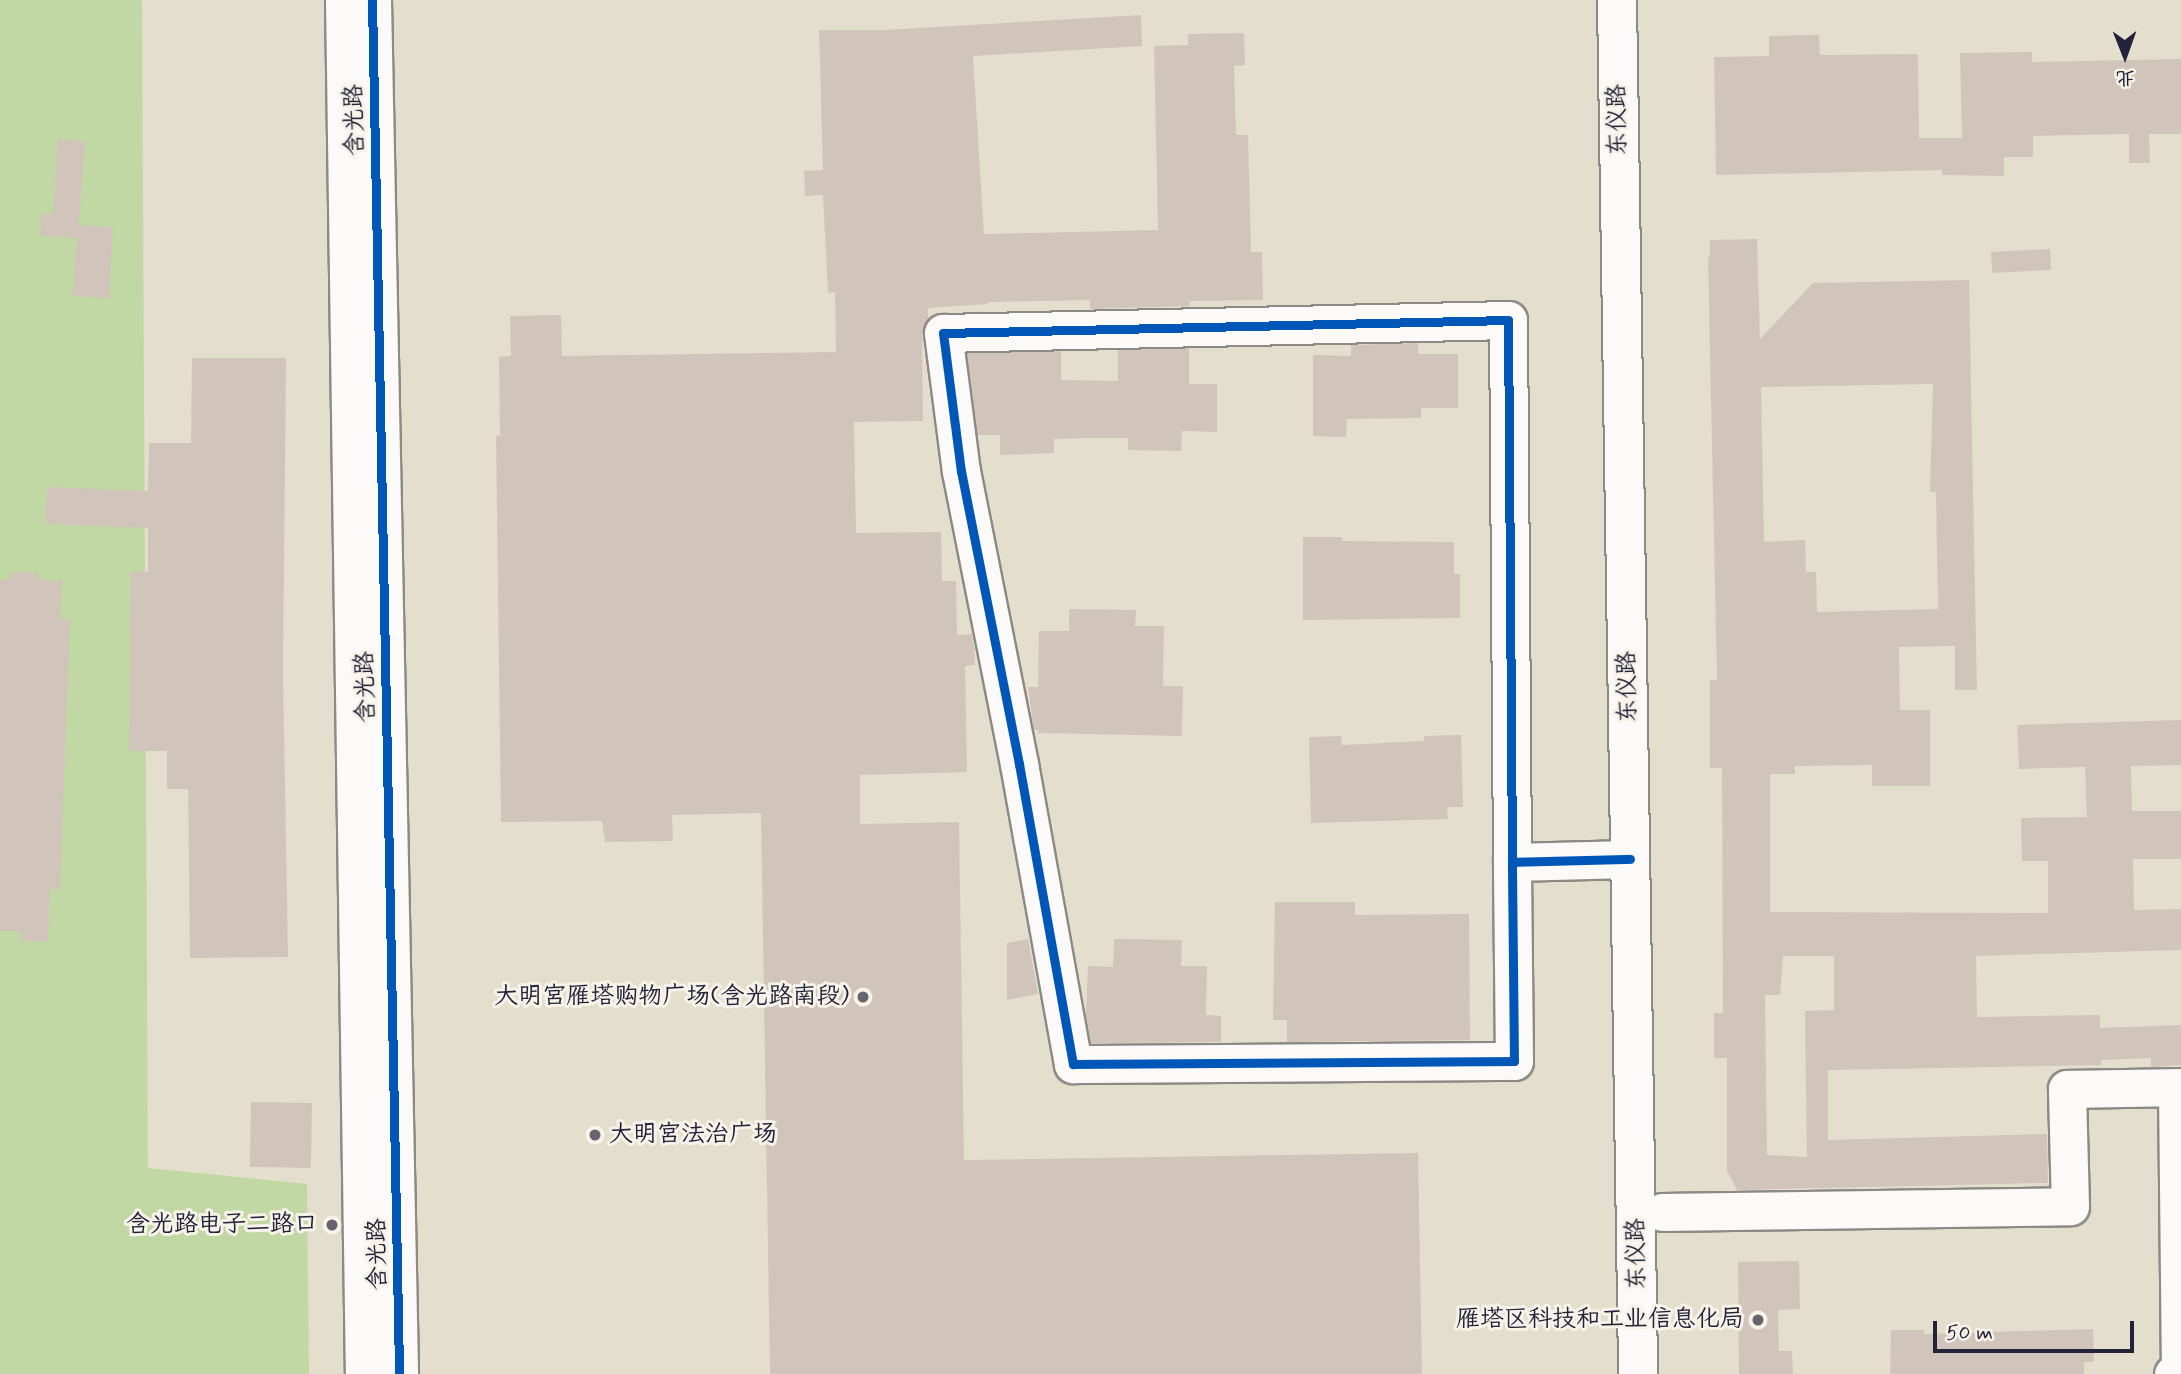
<!DOCTYPE html>
<meta charset="utf-8">
<style>
body{margin:0}
#map{position:relative;width:2181px;height:1374px;overflow:hidden;background:#e4decd;font-family:Mynerve,"LXGW WenKai TC",sans-serif}
div>[style]{position:absolute}
.green>*{inset:0;background:#c1d8a4}
.building>*{inset:0;background:#d1c5bb;transform-origin:0 0}
.roads{filter:drop-shadow(2px 0 #8d8985) drop-shadow(-2px 0 #8d8985) drop-shadow(0 2px #8d8985) drop-shadow(0 -2px #8d8985)}
.minor>*{height:37px;margin:-18.5px;padding:0 18.5px;transform-origin:18.5px;border-radius:18.5px;background:#fbfaf8}
.major>*{height:38px;margin:-19px;padding:0 19px;transform-origin:19px;border-radius:19px;background:#fbfaf8}
.cycleway>*{height:9px;margin:-4.5px;padding:0 4.5px;transform-origin:4.5px;border-radius:4.5px;background:#0057b8}
.dots>*{width:19px;height:19px;translate:-50% -50%;box-sizing:border-box;border:4px solid #f7f3e8;border-radius:50%}
span{translate:-50% -50%;white-space:nowrap;text-align:center;line-height:1.15;-webkit-text-stroke:6px #f7f3e8;paint-order:stroke}
.street-label{font-size:24px;color:#22223b}
.poi-label{font-size:24px;color:#22223b}
.right{translate:-100% -50%;text-align:right}
.left{translate:0 -50%;text-align:left}
.north{position:absolute;left:2090px;top:21px;width:70px;height:70px;-webkit-text-stroke:5px #f7f3e8;paint-order:stroke;rotate:179deg;font-size:19px;font-weight:700;line-height:28px;text-align:center;color:#22223b}
.north::after{content:'';display:block;margin:auto;width:24px;height:32px;background:#22223b;clip-path:polygon(50% 0,100% 100%,50% 72%,0 100%)}
.scale{position:absolute;left:1933px;top:1321px;width:201px;height:32px;box-sizing:border-box;border:4px solid #22223b;border-top:0;padding-left:9px;font-size:21px;line-height:24px;white-space:nowrap;color:#22223b;-webkit-text-stroke:5px #f7f3e8;paint-order:stroke}
</style>
<div id="map">
<div class="green">
<i style="clip-path:polygon(0 0,142px 0,148px 1168px,307px 1184px,309px 1374px,0 1374px)"></i>
</div>
<div class="building">
<i style="clip-path:polygon(1141px 15px,1142px 46px,973px 56px,984px 234px,1158px 230px,1154px 46px,1188px 45px,1188px 34px,1244px 33px,1245px 65px,1234px 66px,1236px 135px,1248px 135px,1251px 252px,1262px 252px,1263px 300px,1189px 301px,1190px 306px,1090px 309px,1090px 300px,988px 302px,988px 304px,928px 308px,928px 319px,922px 335px,923px 421px,854px 422px,856px 533px,941px 532px,942px 581px,956px 581px,957px 635px,972px 634px,974px 647px,975px 665px,965px 666px,967px 772px,860px 775px,860px 824px,959px 822px,964px 1160px,1418px 1153px,1422px 1374px,770px 1374px,761px 813px,672px 815px,673px 841px,605px 842px,602px 821px,501px 822px,496px 436px,500px 435px,499px 357px,511px 356px,510px 316px,561px 315px,562px 356px,836px 352px,835px 292px,828px 293px,823px 195px,805px 196px,804px 171px,823px 170px,819px 30px,884px 30px)"></i>
<i style="clip-path:polygon(1819px 35px,1820px 55px,1918px 54px,1919px 138px,1962px 138px,1960px 53px,2032px 52px,2032px 62px,2181px 59px,2181px 134px,2149px 134px,2150px 163px,2129px 163px,2129px 134px,2033px 136px,2033px 157px,2004px 157px,2004px 176px,1942px 175px,1942px 170px,1716px 175px,1714px 57px,1769px 56px,1769px 36px)"></i>
<i style="clip-path:polygon(58px 139px,85px 141px,79px 225px,113px 227px,109px 299px,73px 296px,77px 238px,40px 236px,41px 214px,53px 214px)"></i>
<i style="clip-path:polygon(evenodd,1757px 239px,1760px 339px,1813px 283px,1969px 280px,1973px 492px,1977px 690px,1955px 690px,1955px 646px,1899px 647px,1900px 710px,1930px 710px,1930px 786px,1872px 786px,1872px 765px,1795px 766px,1795px 774px,1770px 774px,1770px 912px,2048px 913px,2048px 861px,2022px 861px,2021px 818px,2087px 817px,2085px 767px,2019px 769px,2017px 725px,2181px 720px,2181px 765px,2131px 766px,2132px 811px,2181px 811px,2181px 859px,2133px 859px,2134px 910px,2181px 909px,2181px 950px,1976px 956px,1977px 1017px,2100px 1015px,2100px 1028px,2181px 1025px,2181px 1065px,2151px 1067px,2151px 1058px,2101px 1060px,2101px 1065px,1828px 1070px,1828px 1140px,2047px 1134px,2048px 1183px,1737px 1190px,1727px 1171px,1727px 1058px,1714px 1058px,1714px 1013px,1723px 1013px,1722px 768px,1710px 768px,1710px 680px,1717px 680px,1708px 257px,1710px 257px,1710px 240px,1757px 239px,1933px 384px,1930px 492px,1936px 492px,1938px 609px,1817px 612px,1816px 572px,1806px 572px,1805px 540px,1764px 542px,1761px 387px,1933px 384px,1757px 239px,1783px 956px,1834px 956px,1834px 1010px,1805px 1011px,1807px 1157px,1767px 1155px,1765px 995px,1780px 995px,1783px 956px)"></i>
<i style="left:2050px;top:249px;width:21px;height:59px;rotate:87deg"></i>
<i style="clip-path:polygon(1418px 343px,1418px 354px,1458px 354px,1458px 408px,1421px 408px,1421px 418px,1347px 419px,1346px 437px,1313px 436px,1313px 355px,1351px 356px,1351px 345px)"></i>
<i style="clip-path:polygon(1189px 348px,1189px 384px,1217px 384px,1217px 432px,1182px 431px,1181px 451px,1128px 450px,1128px 438px,1087px 438px,1054px 439px,1054px 453px,1000px 455px,1000px 435px,977px 435px,967px 353px,1061px 351px,1061px 380px,1118px 381px,1118px 350px)"></i>
<i style="clip-path:polygon(192px 358px,286px 358px,283px 672px,288px 957px,190px 958px,188px 789px,167px 789px,167px 751px,129px 751px,131px 571px,148px 572px,148px 528px,45px 524px,47px 487px,148px 491px,149px 443px,191px 443px)"></i>
<i style="clip-path:polygon(1303px 537px,1342px 537px,1342px 541px,1454px 542px,1454px 574px,1460px 574px,1460px 618px,1303px 620px)"></i>
<i style="clip-path:polygon(11px 572px,38px 573px,38px 580px,62px 581px,60px 619px,70px 619px,60px 889px,50px 889px,48px 942px,20px 941px,21px 931px,0 931px,0 580px,11px 580px)"></i>
<i style="clip-path:polygon(1069px 609px,1136px 610px,1135px 626px,1164px 626px,1163px 686px,1183px 686px,1182px 736px,1038px 733px,1039px 730px,1034px 730px,1028px 687px,1038px 687px,1039px 631px,1069px 631px)"></i>
<i style="clip-path:polygon(1461px 735px,1463px 807px,1447px 807px,1448px 819px,1311px 823px,1309px 737px,1341px 736px,1342px 745px,1424px 741px,1424px 736px)"></i>
<i style="clip-path:polygon(1275px 902px,1355px 902px,1355px 915px,1469px 914px,1470px 1040px,1287px 1042px,1287px 1020px,1273px 1020px)"></i>
<i style="clip-path:polygon(1028px 939px,1038px 994px,1007px 1000px,1007px 943px)"></i>
<i style="clip-path:polygon(1114px 939px,1182px 940px,1181px 966px,1207px 966px,1206px 1015px,1221px 1016px,1221px 1042px,1091px 1043px,1086px 1016px,1088px 966px,1113px 967px)"></i>
<i style="left:251px;top:1102px;width:61px;height:65px;rotate:1deg"></i>
<i style="clip-path:polygon(1799px 1261px,1800px 1309px,1778px 1310px,1779px 1351px,1792px 1351px,1793px 1374px,1739px 1374px,1738px 1262px)"></i>
<i style="clip-path:polygon(2093px 1329px,2094px 1362px,2084px 1362px,2084px 1374px,1890px 1374px,1891px 1330px,1924px 1330px,1924px 1334px)"></i>
</div>
<div class="roads">
<div class="minor">
<i style="left:344px;top:0;width:1374px;rotate:89.17deg"></i>
<i style="left:372px;top:0;width:1374px;rotate:88.87deg"></i>
<i style="left:1512px;top:862px;width:542px;rotate:-90.42deg"></i>
<i style="left:1508px;top:320px;width:565px;rotate:178.68deg"></i>
<i style="left:943px;top:333px;width:139px;rotate:82.6deg"></i>
<i style="left:961px;top:471px;width:299px;rotate:78.8deg"></i>
<i style="left:1019px;top:764px;width:305px;rotate:79.8deg"></i>
<i style="left:1073px;top:1064px;width:441px;rotate:-0.4deg"></i>
<i style="left:1514px;top:1061px;width:199px;rotate:-90.6deg"></i>
<i style="left:1512px;top:862px;width:118px;rotate:-1.5deg"></i>
<i style="left:1662px;top:1212px;width:408px;rotate:-0.8deg"></i>
<i style="left:2070px;top:1206px;width:117px;rotate:-91.5deg"></i>
<i style="left:2067px;top:1089px;width:114px;rotate:-1deg"></i>
<i style="left:2173px;top:1374px;width:7px"></i>
<i style="left:2180px;top:1374px;width:286px;rotate:-90.6deg"></i>
</div>
<div class="major">
<i style="left:1617px;top:0;width:1374px;rotate:89.12deg"></i>
</div>
</div>
<div class="cycleway">
<i style="left:372px;top:0;width:1374px;rotate:88.87deg"></i>
<i style="left:1512px;top:862px;width:542px;rotate:-90.42deg"></i>
<i style="left:1508px;top:320px;width:565px;rotate:178.68deg"></i>
<i style="left:943px;top:333px;width:139px;rotate:82.6deg"></i>
<i style="left:961px;top:471px;width:299px;rotate:78.8deg"></i>
<i style="left:1019px;top:764px;width:305px;rotate:79.8deg"></i>
<i style="left:1073px;top:1064px;width:441px;rotate:-0.4deg"></i>
<i style="left:1514px;top:1061px;width:199px;rotate:-90.6deg"></i>
<i style="left:1512px;top:862px;width:118px;rotate:-1.5deg"></i>
</div>
<div class="dots">
<i style="left:863px;top:997px;background:#66646e"></i>
<i style="left:595px;top:1135px;background:#66646e"></i>
<i style="left:332px;top:1225px;background:#66646e"></i>
<i style="left:1758px;top:1320px;background:#66646e"></i>
</div>
<div class="street-label">
<span style="left:355px;top:120px;rotate:-91deg">含光路</span>
<span style="left:1618px;top:120px;rotate:-91deg">东仪路</span>
<span style="left:366px;top:687px;rotate:-91deg">含光路</span>
<span style="left:1628px;top:687px;rotate:-91deg">东仪路</span>
<span style="left:378px;top:1254px;rotate:-91deg">含光路</span>
<span style="left:1637px;top:1254px;rotate:-91deg">东仪路</span>
</div>
<div class="poi-label">
<span class="right" style="left:849px;top:997px">大明宫雁塔购物广场(含光路南段)</span>
<span class="left" style="left:609px;top:1135px">大明宫法治广场</span>
<span class="right" style="left:318px;top:1225px">含光路电子二路口</span>
<span class="right" style="left:1744px;top:1320px">雁塔区科技和工业信息化局</span>
</div>
<div class="north">北</div>
<div class="scale">50 m</div>
</div>
